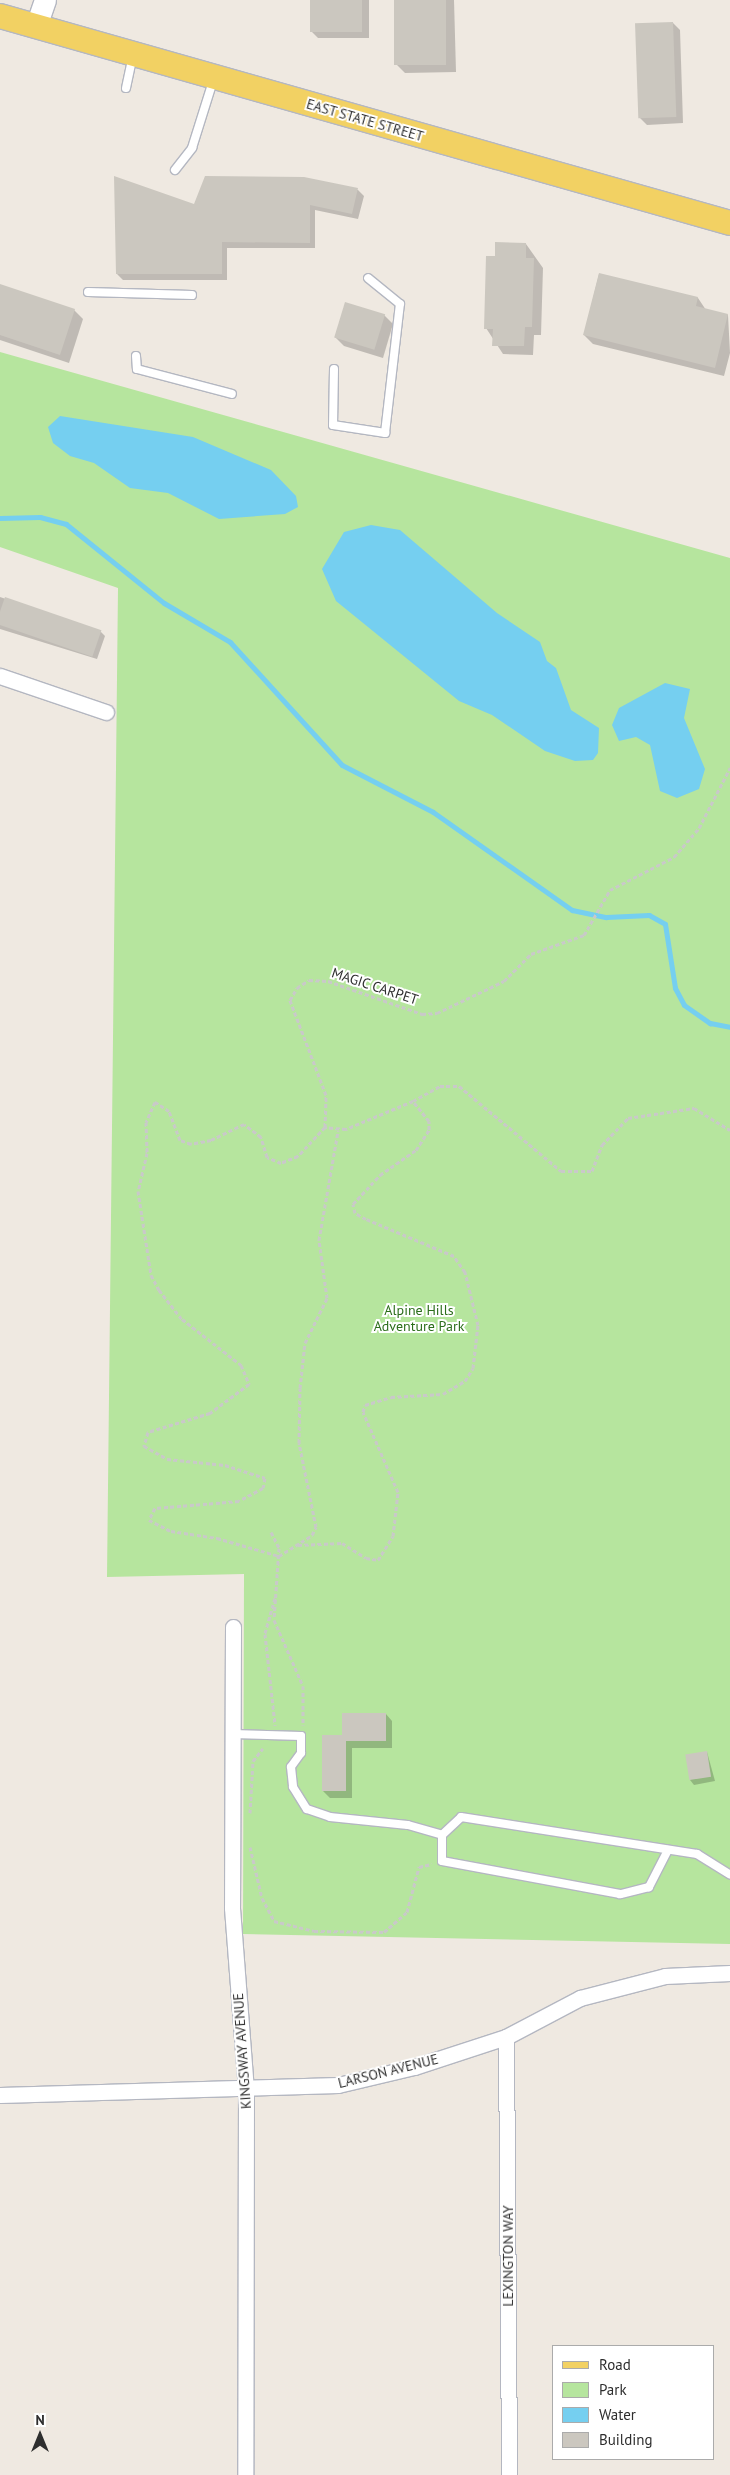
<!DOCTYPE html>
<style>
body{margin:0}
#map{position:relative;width:730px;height:2475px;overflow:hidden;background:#efe9e1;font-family:"PT Sans",sans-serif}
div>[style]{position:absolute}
.green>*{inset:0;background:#b6e59e}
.water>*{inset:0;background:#75cff0}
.shadow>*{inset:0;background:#0003}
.stream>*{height:5px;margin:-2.5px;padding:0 2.5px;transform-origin:2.5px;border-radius:2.5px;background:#75cff0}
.building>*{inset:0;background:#cbc7bf;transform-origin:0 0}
.path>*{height:3px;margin-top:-1.5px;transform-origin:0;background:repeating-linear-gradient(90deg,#c9c9c9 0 4px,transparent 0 6.5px)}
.roads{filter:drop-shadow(1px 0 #b4b7c1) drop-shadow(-1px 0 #b4b7c1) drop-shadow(0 1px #b4b7c1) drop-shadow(0 -1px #b4b7c1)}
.lane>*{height:8px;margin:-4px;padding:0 4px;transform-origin:4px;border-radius:4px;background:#fff}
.street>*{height:15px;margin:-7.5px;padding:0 7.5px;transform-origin:7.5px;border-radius:7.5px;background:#fff}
.secondary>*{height:21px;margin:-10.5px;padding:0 10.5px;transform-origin:10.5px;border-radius:10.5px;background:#fff}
.primary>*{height:24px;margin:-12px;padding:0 12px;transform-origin:12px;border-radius:12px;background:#f2d163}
span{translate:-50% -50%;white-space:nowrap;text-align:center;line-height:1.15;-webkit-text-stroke:4px #fff;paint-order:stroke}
.street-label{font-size:14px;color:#2e2e2e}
.park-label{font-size:14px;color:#2c6e1b}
.legend{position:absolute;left:552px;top:2345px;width:162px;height:115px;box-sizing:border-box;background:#fff;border:1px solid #ababab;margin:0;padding:6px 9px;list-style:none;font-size:15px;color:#2e2e2e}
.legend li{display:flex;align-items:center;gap:10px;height:25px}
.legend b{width:25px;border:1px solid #ababab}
.north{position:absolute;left:15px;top:2410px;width:50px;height:50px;-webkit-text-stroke:4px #fff;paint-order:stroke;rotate:0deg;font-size:14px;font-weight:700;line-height:20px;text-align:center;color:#2e2e2e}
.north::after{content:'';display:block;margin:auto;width:18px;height:22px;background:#2e2e2e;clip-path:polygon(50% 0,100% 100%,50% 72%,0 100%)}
</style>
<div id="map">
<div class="green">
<i style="clip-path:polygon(0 352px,730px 558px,730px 1944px,243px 1934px,244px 1574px,107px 1577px,118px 588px,0 547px)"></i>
</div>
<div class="water">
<i style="clip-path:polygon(60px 416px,193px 437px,271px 470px,296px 496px,298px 507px,285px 514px,219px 519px,168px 493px,130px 488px,94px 463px,70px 456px,53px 443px,48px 427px)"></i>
<i style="clip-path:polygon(371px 525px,400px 530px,497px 613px,540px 642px,547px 661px,556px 668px,571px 710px,599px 728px,598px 753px,593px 760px,575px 761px,545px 751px,492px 715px,459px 701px,336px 601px,322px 569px,344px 532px)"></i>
<i style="clip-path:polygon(665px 683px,690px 689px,684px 718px,705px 769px,699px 789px,677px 798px,660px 791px,650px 745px,636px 737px,619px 741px,612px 725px,619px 708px)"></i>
</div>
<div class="shadow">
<i style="clip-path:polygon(311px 0,369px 0,369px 38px,318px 38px,311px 31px)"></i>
<i style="clip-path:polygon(395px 0,454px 0,456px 72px,405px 73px,396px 64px)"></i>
<i style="clip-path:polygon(673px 23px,680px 30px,683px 123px,647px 125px,640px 118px)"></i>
<i style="clip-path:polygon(304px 178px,358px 190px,364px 196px,358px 219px,315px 210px,315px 248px,227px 248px,227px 280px,123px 280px,117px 274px,195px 205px)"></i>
<i style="clip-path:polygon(526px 244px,543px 268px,541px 335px,534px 335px,533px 355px,503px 354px,486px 328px,496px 257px)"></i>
<i style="clip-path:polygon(599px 274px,698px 298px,706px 310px,728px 315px,730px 353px,724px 376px,593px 344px,584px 335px)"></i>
<i style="clip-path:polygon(0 285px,74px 310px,83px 319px,69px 363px,0 340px)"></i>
<i style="clip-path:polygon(384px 315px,393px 324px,383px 358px,344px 346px,335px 337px)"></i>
<i style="clip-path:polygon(0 597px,100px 631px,105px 636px,97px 659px,0 629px)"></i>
<i style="clip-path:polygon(386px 1714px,392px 1721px,392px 1748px,352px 1748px,352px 1798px,330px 1798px,323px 1791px,344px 1736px)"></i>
<i style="clip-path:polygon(707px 1752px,715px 1781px,694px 1785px,690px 1780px)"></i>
</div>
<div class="stream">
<i style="left:0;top:518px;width:40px;rotate:-1.4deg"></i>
<i style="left:40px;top:517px;width:27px;rotate:15deg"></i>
<i style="left:66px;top:524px;width:126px;rotate:38.9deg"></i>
<i style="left:164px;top:603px;width:77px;rotate:30.6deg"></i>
<i style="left:230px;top:642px;width:166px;rotate:47.7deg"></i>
<i style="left:342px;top:765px;width:102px;rotate:27.3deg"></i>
<i style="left:433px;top:812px;width:170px;rotate:35.2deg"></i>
<i style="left:572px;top:910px;width:35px;rotate:12deg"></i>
<i style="left:606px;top:917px;width:43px;rotate:-2.7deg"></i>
<i style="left:649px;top:915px;width:18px;rotate:29deg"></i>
<i style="left:665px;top:924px;width:65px;rotate:81.1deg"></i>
<i style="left:675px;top:988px;width:19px;rotate:62deg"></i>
<i style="left:684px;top:1005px;width:32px;rotate:35deg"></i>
<i style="left:710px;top:1023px;width:20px;rotate:11deg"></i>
</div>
<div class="building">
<i style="left:310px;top:0;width:52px;height:32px"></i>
<i style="left:394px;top:0;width:52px;height:65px"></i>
<i style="left:673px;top:22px;width:95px;height:38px;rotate:88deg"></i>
<i style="clip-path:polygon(114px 176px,194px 204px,205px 176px,304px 177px,358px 188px,352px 214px,310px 205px,310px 243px,222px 242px,222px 274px,116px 274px)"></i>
<i style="clip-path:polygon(495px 242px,526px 243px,526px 258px,534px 258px,532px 327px,525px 327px,524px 346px,492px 346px,493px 329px,484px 329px,486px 256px,495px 256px)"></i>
<i style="clip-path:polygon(599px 273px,698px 297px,696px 306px,728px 314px,715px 368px,583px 335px)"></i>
<i style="clip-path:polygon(0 284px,75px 309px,60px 355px,0 335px)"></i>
<i style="left:345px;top:302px;width:42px;height:37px;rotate:17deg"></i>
<i style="left:5px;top:597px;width:102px;height:28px;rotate:19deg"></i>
<i style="clip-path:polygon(342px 1713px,386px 1713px,386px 1741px,346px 1741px,346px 1791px,322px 1791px,322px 1735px,342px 1735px)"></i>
<i style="left:707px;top:1751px;width:26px;height:22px;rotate:81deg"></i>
</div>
<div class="path">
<i style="left:413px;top:1101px;width:31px;rotate:-29deg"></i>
<i style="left:440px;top:1086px;width:19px"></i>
<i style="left:459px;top:1086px;width:133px;rotate:39.8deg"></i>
<i style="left:561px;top:1171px;width:31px"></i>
<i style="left:592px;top:1171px;width:28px;rotate:-69deg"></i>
<i style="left:602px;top:1145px;width:37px;rotate:-46deg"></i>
<i style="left:628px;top:1118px;width:67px;rotate:-8.6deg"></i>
<i style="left:694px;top:1108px;width:42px;rotate:31.4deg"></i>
<i style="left:325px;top:1127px;width:32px;rotate:-88deg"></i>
<i style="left:326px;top:1095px;width:102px;rotate:-110.8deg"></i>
<i style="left:290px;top:1000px;width:14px;rotate:-60deg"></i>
<i style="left:297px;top:988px;width:14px;rotate:-34deg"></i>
<i style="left:309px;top:980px;width:19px;rotate:3deg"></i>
<i style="left:328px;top:981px;width:100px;rotate:19.3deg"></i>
<i style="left:422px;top:1014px;width:15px;rotate:-4deg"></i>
<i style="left:437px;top:1013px;width:74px;rotate:-25.5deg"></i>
<i style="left:504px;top:981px;width:38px;rotate:-45deg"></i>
<i style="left:531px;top:954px;width:56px;rotate:-19.7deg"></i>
<i style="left:584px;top:935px;width:52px;rotate:-60deg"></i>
<i style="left:610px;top:890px;width:72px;rotate:-27.3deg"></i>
<i style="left:674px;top:857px;width:38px;rotate:-49deg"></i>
<i style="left:699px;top:828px;width:68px;rotate:-62.7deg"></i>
<i style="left:271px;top:1532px;width:18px;rotate:63deg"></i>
<i style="left:279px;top:1548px;width:72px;rotate:94deg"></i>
<i style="left:274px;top:1620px;width:72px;rotate:66.3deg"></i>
<i style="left:303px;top:1686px;width:39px;rotate:90deg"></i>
<i style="left:298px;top:1545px;width:44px;rotate:-2.6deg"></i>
<i style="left:342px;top:1543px;width:28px;rotate:32deg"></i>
<i style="left:366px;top:1558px;width:12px;rotate:9deg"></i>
<i style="left:378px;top:1560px;width:28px;rotate:-58deg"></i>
<i style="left:393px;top:1536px;width:44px;rotate:-83.5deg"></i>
<i style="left:398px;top:1492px;width:87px;rotate:-113.6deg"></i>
<i style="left:363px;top:1412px;width:7px;rotate:-74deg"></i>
<i style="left:365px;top:1405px;width:27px;rotate:-17deg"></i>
<i style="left:391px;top:1397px;width:52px;rotate:-3.3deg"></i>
<i style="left:443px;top:1394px;width:26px;rotate:-31deg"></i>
<i style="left:465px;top:1381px;width:15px;rotate:-58deg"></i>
<i style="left:473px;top:1368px;width:43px;rotate:-83.4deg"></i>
<i style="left:478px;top:1325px;width:55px;rotate:-103.8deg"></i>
<i style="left:465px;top:1272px;width:19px;rotate:-125deg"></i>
<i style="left:454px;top:1256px;width:95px;rotate:-157.2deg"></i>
<i style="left:366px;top:1219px;width:13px;rotate:-151deg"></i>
<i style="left:355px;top:1213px;width:9px;rotate:-103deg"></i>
<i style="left:353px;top:1204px;width:40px;rotate:-47deg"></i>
<i style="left:380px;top:1175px;width:44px;rotate:-34.8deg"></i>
<i style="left:416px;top:1150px;width:24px;rotate:-57deg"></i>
<i style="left:429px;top:1130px;width:9px;rotate:-90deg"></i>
<i style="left:429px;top:1121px;width:26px;rotate:-129deg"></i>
<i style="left:413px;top:1101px;width:73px;rotate:157.3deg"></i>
<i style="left:346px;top:1129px;width:21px;rotate:-175deg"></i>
<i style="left:325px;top:1127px;width:40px;rotate:133deg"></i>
<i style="left:298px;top:1156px;width:18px;rotate:158deg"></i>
<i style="left:281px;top:1163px;width:15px;rotate:-157deg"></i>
<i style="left:267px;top:1157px;width:21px;rotate:-107deg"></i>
<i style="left:261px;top:1137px;width:21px;rotate:-143deg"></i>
<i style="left:244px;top:1124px;width:37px;rotate:154deg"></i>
<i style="left:211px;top:1140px;width:20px;rotate:169deg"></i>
<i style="left:191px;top:1144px;width:12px;rotate:-160deg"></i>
<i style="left:180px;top:1140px;width:31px;rotate:-111deg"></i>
<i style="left:169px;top:1111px;width:17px;rotate:-147deg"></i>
<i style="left:155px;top:1102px;width:22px;rotate:114deg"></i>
<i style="left:146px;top:1122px;width:31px;rotate:88deg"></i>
<i style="left:147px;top:1153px;width:39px;rotate:103deg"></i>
<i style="left:138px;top:1191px;width:85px;rotate:81.2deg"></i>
<i style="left:151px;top:1275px;width:17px;rotate:62deg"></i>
<i style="left:159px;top:1290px;width:37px;rotate:52deg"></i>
<i style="left:182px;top:1319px;width:75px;rotate:37.9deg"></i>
<i style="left:241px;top:1365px;width:21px;rotate:67deg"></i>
<i style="left:249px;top:1384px;width:49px;rotate:143.4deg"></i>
<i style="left:210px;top:1413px;width:65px;rotate:163deg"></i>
<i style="left:148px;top:1432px;width:15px;rotate:106deg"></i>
<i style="left:144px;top:1446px;width:26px;rotate:29deg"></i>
<i style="left:167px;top:1459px;width:58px;rotate:5.9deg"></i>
<i style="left:225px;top:1465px;width:42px;rotate:18deg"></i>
<i style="left:265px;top:1478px;width:10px;rotate:101deg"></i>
<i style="left:263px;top:1488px;width:27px;rotate:152deg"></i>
<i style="left:239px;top:1501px;width:84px;rotate:175.2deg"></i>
<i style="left:155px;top:1508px;width:13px;rotate:117deg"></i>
<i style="left:149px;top:1520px;width:25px;rotate:27deg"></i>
<i style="left:171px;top:1531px;width:47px;rotate:8.7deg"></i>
<i style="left:217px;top:1538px;width:65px;rotate:16.2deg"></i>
<i style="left:279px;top:1556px;width:39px;rotate:-32deg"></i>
<i style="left:312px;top:1535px;width:9px;rotate:-63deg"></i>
<i style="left:316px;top:1527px;width:86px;rotate:-101.4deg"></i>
<i style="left:299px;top:1443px;width:55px;rotate:-89deg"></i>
<i style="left:300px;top:1388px;width:45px;rotate:-83.7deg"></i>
<i style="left:305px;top:1343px;width:50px;rotate:-63.9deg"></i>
<i style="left:327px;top:1298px;width:59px;rotate:-97.9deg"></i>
<i style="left:319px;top:1240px;width:111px;rotate:-80.1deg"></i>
<i style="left:275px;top:1598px;width:37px;rotate:106deg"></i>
<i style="left:265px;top:1634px;width:92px;rotate:83.7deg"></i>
<i style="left:250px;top:1813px;width:52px;rotate:-86.7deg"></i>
<i style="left:253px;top:1761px;width:16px;rotate:-52deg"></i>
<i style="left:250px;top:1847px;width:52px;rotate:76.8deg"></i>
<i style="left:262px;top:1898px;width:26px;rotate:62deg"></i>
<i style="left:274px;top:1921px;width:41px;rotate:14deg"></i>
<i style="left:314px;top:1931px;width:70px;rotate:0.8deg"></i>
<i style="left:384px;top:1932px;width:30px;rotate:-41deg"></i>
<i style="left:407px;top:1912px;width:47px;rotate:-75.1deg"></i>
<i style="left:419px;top:1867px;width:13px;rotate:-13deg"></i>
</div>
<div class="roads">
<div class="lane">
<i style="left:126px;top:88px;width:33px;rotate:-78deg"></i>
<i style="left:175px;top:170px;width:28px;rotate:-52deg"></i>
<i style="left:192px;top:148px;width:73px;rotate:-72.6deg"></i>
<i style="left:88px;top:292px;width:104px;rotate:1.7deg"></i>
<i style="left:136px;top:356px;width:13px;rotate:86deg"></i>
<i style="left:137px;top:369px;width:98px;rotate:14.7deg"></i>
<i style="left:334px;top:369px;width:56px;rotate:91deg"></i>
<i style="left:333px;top:425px;width:53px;rotate:8.7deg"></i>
<i style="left:385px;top:433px;width:130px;rotate:-83.4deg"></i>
<i style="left:400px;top:304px;width:41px;rotate:-140.9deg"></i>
<i style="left:233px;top:1734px;width:68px;rotate:1.7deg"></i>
<i style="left:301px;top:1736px;width:17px;rotate:90deg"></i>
<i style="left:301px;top:1753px;width:17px;rotate:126deg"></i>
<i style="left:291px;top:1767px;width:20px;rotate:84deg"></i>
<i style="left:293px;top:1787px;width:26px;rotate:58deg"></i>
<i style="left:307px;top:1809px;width:24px;rotate:19deg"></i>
<i style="left:330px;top:1817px;width:78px;rotate:5.9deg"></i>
<i style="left:408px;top:1825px;width:35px;rotate:16deg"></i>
<i style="left:668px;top:1850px;width:42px;rotate:117.2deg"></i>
<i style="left:649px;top:1887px;width:30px;rotate:166deg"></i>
<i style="left:620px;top:1894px;width:181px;rotate:-169.5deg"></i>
<i style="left:442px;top:1861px;width:26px;rotate:-90deg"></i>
<i style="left:442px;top:1835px;width:26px;rotate:-43deg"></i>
<i style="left:461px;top:1817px;width:239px;rotate:8.9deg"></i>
<i style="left:697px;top:1854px;width:39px;rotate:32deg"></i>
</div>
<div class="street">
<i style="left:0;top:676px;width:112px;rotate:18.8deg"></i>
<i style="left:233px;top:1627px;width:281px;rotate:90.2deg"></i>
<i style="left:232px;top:1908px;width:184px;rotate:85.6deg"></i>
<i style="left:246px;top:2091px;width:384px;rotate:90.1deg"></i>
<i style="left:506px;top:2037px;width:438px;rotate:89.6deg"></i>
<i style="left:0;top:2095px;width:338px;rotate:-1.7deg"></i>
<i style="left:338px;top:2085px;width:78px;rotate:-13.3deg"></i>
<i style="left:414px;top:2067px;width:97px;rotate:-18.1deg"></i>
<i style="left:506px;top:2037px;width:84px;rotate:-27.8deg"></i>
<i style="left:580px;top:1998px;width:88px;rotate:-14.5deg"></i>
<i style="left:665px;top:1976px;width:65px;rotate:-2.6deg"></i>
</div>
<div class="secondary">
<i style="left:36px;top:26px;width:28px;rotate:-71deg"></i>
</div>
<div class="primary">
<i style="left:0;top:16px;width:759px;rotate:15.83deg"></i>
</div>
</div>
<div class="street-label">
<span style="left:365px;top:120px;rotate:16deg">EAST STATE STREET</span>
<span style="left:375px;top:986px;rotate:18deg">MAGIC CARPET</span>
<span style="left:242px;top:2051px;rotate:-94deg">KINGSWAY AVENUE</span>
<span style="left:388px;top:2071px;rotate:-14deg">LARSON AVENUE</span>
<span style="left:508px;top:2256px;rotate:-90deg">LEXINGTON WAY</span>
</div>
<div class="park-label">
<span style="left:419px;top:1318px">Alpine Hills<br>Adventure Park</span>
</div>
<ul class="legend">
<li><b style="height:6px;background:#f2d163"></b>Road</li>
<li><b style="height:14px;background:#b6e59e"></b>Park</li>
<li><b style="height:14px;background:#75cff0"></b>Water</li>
<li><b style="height:14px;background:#cbc7bf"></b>Building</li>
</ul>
<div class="north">N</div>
</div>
